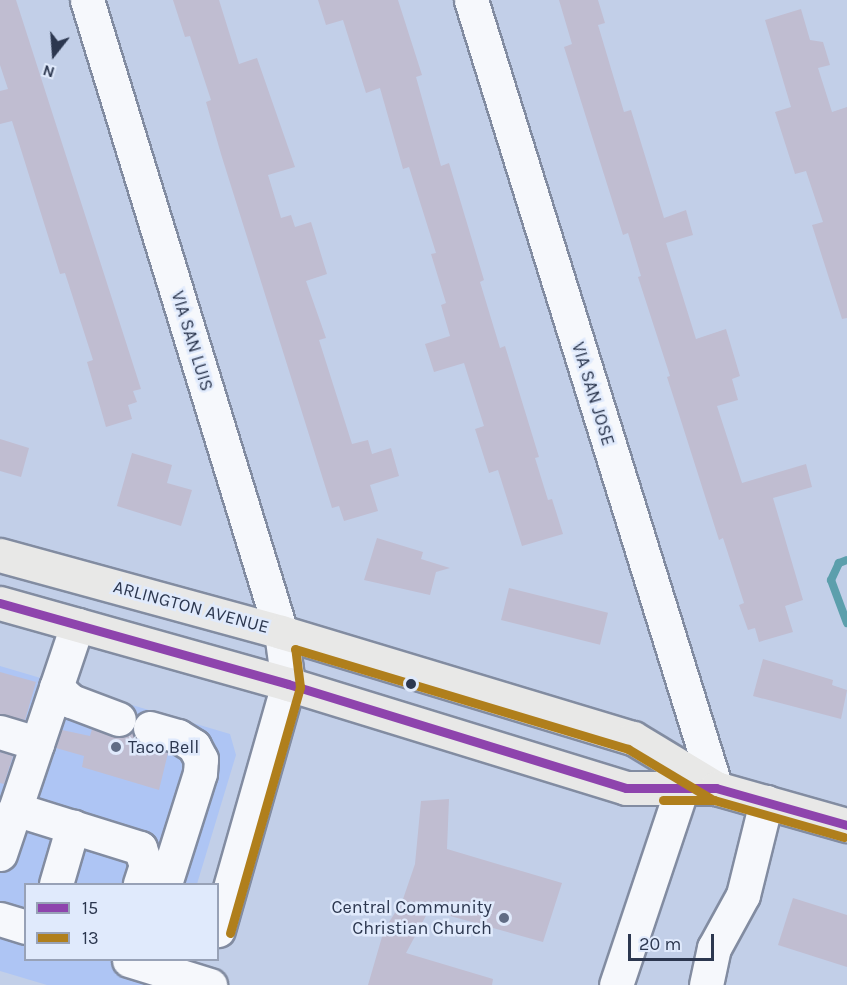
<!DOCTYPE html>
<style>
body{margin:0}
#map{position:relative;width:847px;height:985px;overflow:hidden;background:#c2cfe8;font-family:Karla,sans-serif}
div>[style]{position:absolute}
.built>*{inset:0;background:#aec5f4}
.stream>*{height:8px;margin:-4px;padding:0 4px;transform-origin:4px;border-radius:4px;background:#5c9fac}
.building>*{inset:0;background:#c0bdd1;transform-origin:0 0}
.roads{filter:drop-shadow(2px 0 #828ca1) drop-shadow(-2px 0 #828ca1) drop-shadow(0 2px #828ca1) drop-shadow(0 -2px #828ca1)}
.minor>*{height:33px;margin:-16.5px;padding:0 16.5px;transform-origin:16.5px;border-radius:16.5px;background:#f6f8fc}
.major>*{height:33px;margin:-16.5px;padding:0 16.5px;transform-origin:16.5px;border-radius:16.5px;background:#e8e8e7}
.bus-1>*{height:9px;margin:-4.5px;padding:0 4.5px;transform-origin:4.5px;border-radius:4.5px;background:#8e44ad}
.bus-2>*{height:9px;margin:-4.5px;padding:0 4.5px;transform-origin:4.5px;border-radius:4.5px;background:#b07f1c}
.dots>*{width:16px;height:16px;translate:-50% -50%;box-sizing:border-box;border:3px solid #e0eafc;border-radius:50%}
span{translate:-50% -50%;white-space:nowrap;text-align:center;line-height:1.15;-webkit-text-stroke:5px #e0eafc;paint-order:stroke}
.street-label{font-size:18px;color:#2c374f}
.poi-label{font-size:18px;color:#2c374f}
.left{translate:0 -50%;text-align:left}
.right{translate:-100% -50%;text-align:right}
.legend{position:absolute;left:24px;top:883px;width:195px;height:78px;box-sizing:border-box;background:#e0eafc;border:2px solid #98a2b7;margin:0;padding:8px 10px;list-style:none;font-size:18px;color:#2c374f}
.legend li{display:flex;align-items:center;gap:12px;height:30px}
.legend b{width:30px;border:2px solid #98a2b7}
.north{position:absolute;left:24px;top:24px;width:60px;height:60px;-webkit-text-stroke:4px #e0eafc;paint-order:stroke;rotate:197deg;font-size:16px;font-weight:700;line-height:24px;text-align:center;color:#2c374f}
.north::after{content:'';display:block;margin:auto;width:21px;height:27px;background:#2c374f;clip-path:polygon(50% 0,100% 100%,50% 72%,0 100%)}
.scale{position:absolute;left:628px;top:934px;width:86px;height:27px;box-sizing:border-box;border:3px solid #2c374f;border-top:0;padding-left:8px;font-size:18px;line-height:21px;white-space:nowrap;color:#2c374f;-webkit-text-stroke:4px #e0eafc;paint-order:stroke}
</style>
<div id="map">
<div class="built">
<i style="clip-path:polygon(0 666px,230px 734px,236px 755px,197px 884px,26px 884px,26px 960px,174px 960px,166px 985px,47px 985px,0 971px)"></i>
</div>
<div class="stream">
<i style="left:847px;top:560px;width:9px;rotate:159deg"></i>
<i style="left:839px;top:563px;width:19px;rotate:115deg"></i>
<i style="left:831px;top:580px;width:46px;rotate:69.6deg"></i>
</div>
<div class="building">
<i style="clip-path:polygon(0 0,16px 0,141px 389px,133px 391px,137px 402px,128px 405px,132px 419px,106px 427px,87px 362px,93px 360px,65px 273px,60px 274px,12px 121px,0 124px,0 91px,8px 89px,0 65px)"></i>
<i style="clip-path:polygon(173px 0,219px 0,239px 64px,257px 58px,295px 167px,268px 175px,281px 218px,291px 215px,295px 227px,311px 222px,327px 274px,306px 281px,326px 338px,319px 340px,352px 444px,368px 440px,372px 454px,391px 448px,399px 476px,370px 485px,378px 511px,344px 521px,339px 506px,332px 508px,221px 154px,206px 102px,211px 100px,190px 36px,185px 37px)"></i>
<i style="clip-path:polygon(318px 0,398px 0,422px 75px,416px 77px,441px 166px,449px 163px,484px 280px,480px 282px,500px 348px,505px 346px,539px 457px,535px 458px,548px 500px,552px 499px,563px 534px,522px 546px,498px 470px,489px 473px,475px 429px,484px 426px,464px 363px,434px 372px,425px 344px,450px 336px,441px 305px,446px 303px,431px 254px,436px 253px,409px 167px,403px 169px,380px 88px,366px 93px,343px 20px,326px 25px)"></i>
<i style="clip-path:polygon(559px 0,598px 0,605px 23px,598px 25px,624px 112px,631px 110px,664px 218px,686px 210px,693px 235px,666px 243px,696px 339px,726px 329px,740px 376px,732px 379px,738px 400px,717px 406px,742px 483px,806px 464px,812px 487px,773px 498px,803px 600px,785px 606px,793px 632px,759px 642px,755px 628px,748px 630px,739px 605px,744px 603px,723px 538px,719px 540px,683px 427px,667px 377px,670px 376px,638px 277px,641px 276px,628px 233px,623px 235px,564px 47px,572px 44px)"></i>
<i style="clip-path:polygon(801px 9px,810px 40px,823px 42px,830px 65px,818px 68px,832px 112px,847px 107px,847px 318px,842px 319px,812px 225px,823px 222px,806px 171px,795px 174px,775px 112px,791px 107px,765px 20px)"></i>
<i style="clip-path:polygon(0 439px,29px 448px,21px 477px,0 471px)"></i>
<i style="clip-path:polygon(132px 453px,172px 465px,167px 483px,192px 490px,181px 526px,117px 506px)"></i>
<i style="clip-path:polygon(377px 538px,423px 552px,421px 559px,450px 568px,436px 572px,430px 595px,364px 580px)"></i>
<i style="left:509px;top:588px;width:102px;height:33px;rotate:14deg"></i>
<i style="clip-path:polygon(763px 659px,833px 680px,832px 685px,847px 690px,841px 719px,753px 696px)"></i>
<i style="clip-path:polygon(0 672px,36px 682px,25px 720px,0 714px)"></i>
<i style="clip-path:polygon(92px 729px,121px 738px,132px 732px,144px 746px,168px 753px,159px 790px,82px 767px,84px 756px,56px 748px,62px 730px,90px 736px)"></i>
<i style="clip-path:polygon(0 752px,13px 756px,4px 784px,0 783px)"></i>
<i style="clip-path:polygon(449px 799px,447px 849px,562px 883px,543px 942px,429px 910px,406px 953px,493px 979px,492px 985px,368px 985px,384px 930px,402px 902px,415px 864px,421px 801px)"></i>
<i style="clip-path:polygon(793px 898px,847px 915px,847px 967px,778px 945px)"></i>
</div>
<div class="roads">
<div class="minor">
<i style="left:87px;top:0;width:661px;rotate:72.94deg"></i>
<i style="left:281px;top:632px;width:52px;rotate:82.3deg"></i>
<i style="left:288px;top:684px;width:256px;rotate:105.9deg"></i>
<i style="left:471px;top:0;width:825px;rotate:72.73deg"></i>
<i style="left:56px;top:687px;width:21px;rotate:43deg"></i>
<i style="left:71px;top:701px;width:51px;rotate:20.6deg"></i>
<i style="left:150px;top:728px;width:29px;rotate:16deg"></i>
<i style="left:178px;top:736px;width:19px;rotate:32deg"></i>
<i style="left:194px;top:746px;width:15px;rotate:62deg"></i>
<i style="left:201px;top:759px;width:14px;rotate:94deg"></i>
<i style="left:200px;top:773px;width:116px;rotate:107.5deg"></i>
<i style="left:0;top:732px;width:39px;rotate:17deg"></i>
<i style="left:15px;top:809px;width:131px;rotate:17.3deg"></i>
<i style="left:140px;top:848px;width:18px;rotate:71deg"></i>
<i style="left:146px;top:865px;width:20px;rotate:108deg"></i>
<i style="left:0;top:854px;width:242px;rotate:-71.4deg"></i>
<i style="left:56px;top:884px;width:60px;rotate:-73.7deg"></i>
<i style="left:0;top:919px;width:27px;rotate:17deg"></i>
<i style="left:129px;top:960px;width:85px;rotate:17.2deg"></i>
<i style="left:616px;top:985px;width:208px;rotate:-71.5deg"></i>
<i style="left:706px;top:985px;width:38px;rotate:-78deg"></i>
<i style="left:714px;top:948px;width:60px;rotate:-61.3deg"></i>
<i style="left:743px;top:895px;width:96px;rotate:-76.1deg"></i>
</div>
<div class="major">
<i style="left:0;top:555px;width:291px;rotate:15.3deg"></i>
<i style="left:281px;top:632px;width:368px;rotate:16.8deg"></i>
<i style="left:633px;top:738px;width:97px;rotate:31.1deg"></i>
<i style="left:0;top:603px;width:299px;rotate:15.7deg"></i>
<i style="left:288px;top:684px;width:354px;rotate:17.1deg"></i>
<i style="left:626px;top:788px;width:90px"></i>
<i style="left:716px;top:788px;width:136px;rotate:15.8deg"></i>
</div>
</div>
<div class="bus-1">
<i style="left:0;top:603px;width:299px;rotate:15.7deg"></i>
<i style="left:288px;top:684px;width:354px;rotate:17.1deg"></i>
<i style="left:626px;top:788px;width:90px"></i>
<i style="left:716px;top:788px;width:136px;rotate:15.8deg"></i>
</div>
<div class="bus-2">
<i style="left:663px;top:800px;width:51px"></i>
<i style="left:714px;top:800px;width:135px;rotate:15.9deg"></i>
<i style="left:230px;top:933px;width:256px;rotate:-74.1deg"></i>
<i style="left:300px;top:687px;width:38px;rotate:-97deg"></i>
<i style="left:295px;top:649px;width:348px;rotate:16.7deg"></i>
<i style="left:628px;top:749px;width:96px;rotate:30.9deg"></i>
</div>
<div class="dots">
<i style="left:411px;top:684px;background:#2c374f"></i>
<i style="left:116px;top:747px;background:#606c85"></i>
<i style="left:504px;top:918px;background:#606c85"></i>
</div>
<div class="street-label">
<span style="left:192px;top:341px;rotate:73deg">VIA SAN LUIS</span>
<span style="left:593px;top:394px;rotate:73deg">VIA SAN JOSE</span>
<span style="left:191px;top:607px;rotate:15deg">ARLINGTON AVENUE</span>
</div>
<div class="poi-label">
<span class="left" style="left:128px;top:747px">Taco Bell</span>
<span class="right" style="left:492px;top:918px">Central Community<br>Christian Church</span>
</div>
<ul class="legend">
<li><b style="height:8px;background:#8e44ad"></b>15</li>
<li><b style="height:8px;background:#b07f1c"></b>13</li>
</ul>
<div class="north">N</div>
<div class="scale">20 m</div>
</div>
